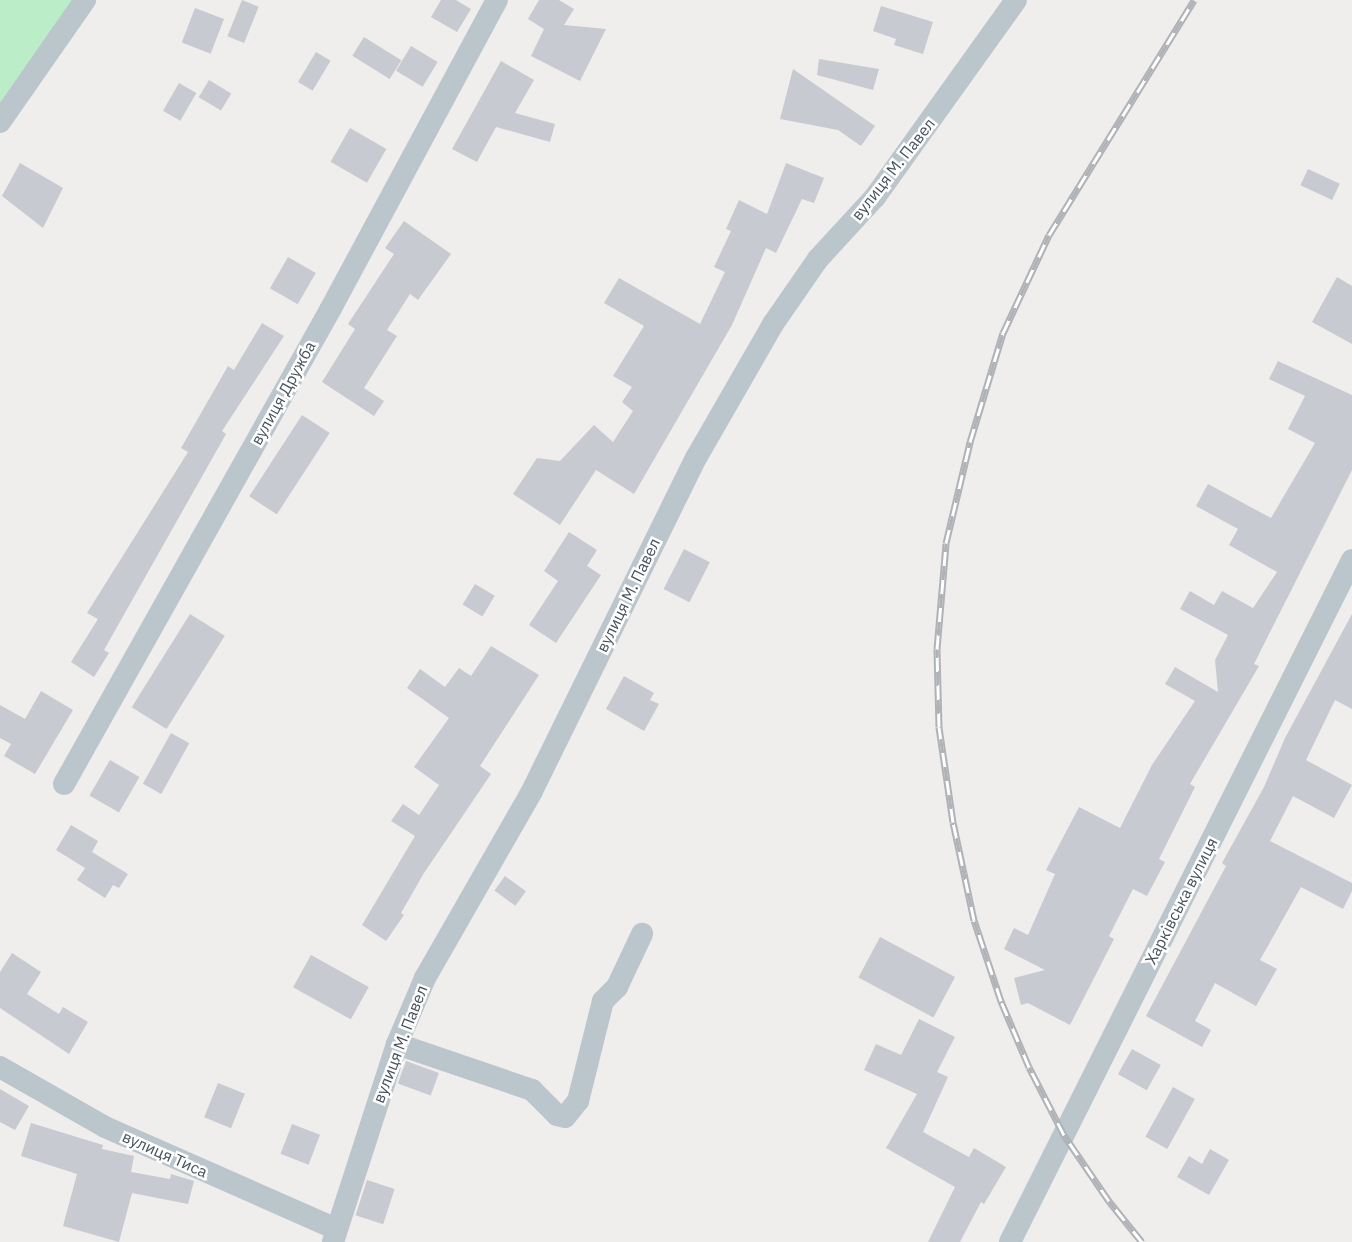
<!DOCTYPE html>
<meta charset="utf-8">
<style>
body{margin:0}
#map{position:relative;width:1352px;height:1242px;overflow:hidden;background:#f0eded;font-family:"IBM Plex Sans",sans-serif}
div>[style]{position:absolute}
.green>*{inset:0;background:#bbedc9}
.building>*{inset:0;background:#c7cad0;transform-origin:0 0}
.minor>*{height:22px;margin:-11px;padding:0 11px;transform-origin:11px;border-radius:11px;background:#bbc6cc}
.rail>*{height:7px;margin-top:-3.5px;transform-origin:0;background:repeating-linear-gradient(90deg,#fff 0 14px,#afb3b7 0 28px);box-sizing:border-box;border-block:2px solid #afb3b7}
span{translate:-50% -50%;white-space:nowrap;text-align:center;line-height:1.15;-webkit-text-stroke:5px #fff;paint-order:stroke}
.street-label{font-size:16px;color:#46525a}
</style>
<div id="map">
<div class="green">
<i style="clip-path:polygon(0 0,73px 0,0 103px)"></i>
</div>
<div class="building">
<i style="left:242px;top:0;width:18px;height:39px;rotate:22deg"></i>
<i style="clip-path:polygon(441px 0,456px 0,471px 9px,457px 32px,431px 17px)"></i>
<i style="clip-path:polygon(539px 0,559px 0,574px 9px,564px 25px,606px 29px,580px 81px,531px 56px,544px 29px,528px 19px)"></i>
<i style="clip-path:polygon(881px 6px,933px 22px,923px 54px,894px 45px,896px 39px,873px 31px)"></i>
<i style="left:195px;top:8px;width:31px;height:37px;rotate:21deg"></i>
<i style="left:364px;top:37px;width:44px;height:22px;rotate:32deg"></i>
<i style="left:411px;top:46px;width:31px;height:29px;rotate:31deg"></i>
<i style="left:316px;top:52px;width:17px;height:35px;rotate:31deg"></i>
<i style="clip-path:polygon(819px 59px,879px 69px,873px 90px,817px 75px)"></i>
<i style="clip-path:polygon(501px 61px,534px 80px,515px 113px,555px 124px,550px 142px,496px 127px,477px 162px,452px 149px)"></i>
<i style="clip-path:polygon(793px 69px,875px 126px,861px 146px,838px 130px,780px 119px)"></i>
<i style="left:209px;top:80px;width:26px;height:20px;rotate:31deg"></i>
<i style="left:179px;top:83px;width:20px;height:32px;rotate:30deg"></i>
<i style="left:350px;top:128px;width:42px;height:39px;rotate:30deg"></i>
<i style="clip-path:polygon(20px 163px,63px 188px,43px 228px,2px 196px)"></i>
<i style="clip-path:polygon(786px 163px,824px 178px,814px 203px,802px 199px,776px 253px,766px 248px,732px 325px,634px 494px,596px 470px,560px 525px,513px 494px,537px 458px,560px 461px,594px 425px,613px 442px,633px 411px,622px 402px,632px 387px,613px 376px,644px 326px,604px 303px,619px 278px,700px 324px,725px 272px,714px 267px,731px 231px,726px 229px,739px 200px,767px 214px)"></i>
<i style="left:1308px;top:169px;width:35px;height:18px;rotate:25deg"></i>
<i style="clip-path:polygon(404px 221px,451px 254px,418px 300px,410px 294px,387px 330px,397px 336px,364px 388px,384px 401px,374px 416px,322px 382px,355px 329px,348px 324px,394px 254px,385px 248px)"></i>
<i style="left:288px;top:257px;width:32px;height:36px;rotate:30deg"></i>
<i style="clip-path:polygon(1337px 277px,1352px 286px,1352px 344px,1312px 322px)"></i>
<i style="clip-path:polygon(262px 323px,284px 336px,222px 431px,226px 434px,104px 650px,109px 653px,94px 677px,71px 662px,98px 619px,87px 613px,188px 452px,181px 448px,228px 366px,234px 370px)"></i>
<i style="clip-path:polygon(1278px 361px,1352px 395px,1352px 470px,1254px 664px,1259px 666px,1190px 784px,1195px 787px,1159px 859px,1165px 862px,1147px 896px,1133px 889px,1109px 936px,1114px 939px,1070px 1025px,1028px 1003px,1021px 1005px,1014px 978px,1045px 970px,1004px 949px,1014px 928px,1028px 935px,1055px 874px,1046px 870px,1079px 807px,1120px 828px,1152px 765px,1195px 701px,1165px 684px,1175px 667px,1218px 692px,1215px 660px,1228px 635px,1180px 609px,1190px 591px,1214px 605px,1222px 591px,1253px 608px,1277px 572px,1229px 545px,1238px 529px,1196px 506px,1208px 484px,1271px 518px,1315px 443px,1288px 429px,1305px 396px,1269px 379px)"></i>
<i style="left:302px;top:415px;width:33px;height:97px;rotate:33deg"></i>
<i style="clip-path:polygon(569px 532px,597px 550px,587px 566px,601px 575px,556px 643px,529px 625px,558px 581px,544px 571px)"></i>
<i style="left:684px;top:549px;width:29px;height:45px;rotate:27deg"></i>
<i style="left:475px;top:584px;width:23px;height:24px;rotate:31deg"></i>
<i style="left:190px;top:614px;width:41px;height:110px;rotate:32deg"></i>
<i style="clip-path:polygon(1352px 614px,1352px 709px,1335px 700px,1306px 760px,1352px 785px,1334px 818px,1293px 796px,1270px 841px,1352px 883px,1352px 891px,1343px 909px,1301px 887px,1260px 960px,1277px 969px,1256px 1006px,1215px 983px,1195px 1021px,1211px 1030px,1202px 1047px,1146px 1016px,1226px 866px,1222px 863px,1264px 787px,1285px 738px)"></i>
<i style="clip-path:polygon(491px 646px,539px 675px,480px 766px,491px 774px,424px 873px,401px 913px,404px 915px,386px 941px,362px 925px,415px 836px,391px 821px,403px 804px,419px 815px,439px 785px,414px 767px,449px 718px,407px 688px,420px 669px,445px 687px,459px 668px,471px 676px)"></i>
<i style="clip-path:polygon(624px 676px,654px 693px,650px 700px,659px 704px,644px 731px,606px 709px)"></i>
<i style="clip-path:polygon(41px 691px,73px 710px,35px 774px,4px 756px,11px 744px,0 738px,0 705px,25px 719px)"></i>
<i style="left:171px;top:733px;width:21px;height:58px;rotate:29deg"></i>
<i style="left:110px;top:760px;width:34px;height:41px;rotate:30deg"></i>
<i style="clip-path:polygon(71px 825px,98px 841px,92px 852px,128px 874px,119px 888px,113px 885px,105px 898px,77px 880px,85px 868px,56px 850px)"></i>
<i style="left:505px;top:876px;width:26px;height:18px;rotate:36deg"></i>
<i style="left:880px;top:937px;width:85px;height:46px;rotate:28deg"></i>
<i style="clip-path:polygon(12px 953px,41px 972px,27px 994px,59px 1014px,63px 1007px,88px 1022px,69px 1054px,0 1008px,0 972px)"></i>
<i style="left:311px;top:955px;width:66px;height:37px;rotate:29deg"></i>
<i style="clip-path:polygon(919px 1019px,955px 1037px,937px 1072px,948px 1077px,923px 1132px,969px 1157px,974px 1148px,1006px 1167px,984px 1204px,981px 1202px,960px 1242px,928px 1242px,955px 1187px,886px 1148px,917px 1094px,864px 1070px,876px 1044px,901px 1055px)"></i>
<i style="left:1132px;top:1049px;width:33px;height:29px;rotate:29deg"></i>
<i style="left:406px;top:1061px;width:35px;height:24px;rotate:20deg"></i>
<i style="left:218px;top:1083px;width:29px;height:37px;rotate:22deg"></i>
<i style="left:1173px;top:1087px;width:25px;height:57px;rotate:29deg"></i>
<i style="clip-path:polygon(0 1089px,29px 1106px,15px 1130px,0 1122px)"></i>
<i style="clip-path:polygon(31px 1123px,103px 1145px,102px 1149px,134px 1156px,131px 1172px,170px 1179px,171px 1174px,194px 1181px,188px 1204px,132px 1193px,119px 1242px,63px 1226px,77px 1174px,21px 1156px)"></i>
<i style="left:292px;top:1124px;width:30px;height:32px;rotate:21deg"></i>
<i style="clip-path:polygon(1210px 1149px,1229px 1160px,1209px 1195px,1177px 1177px,1189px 1156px,1202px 1164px)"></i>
<i style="left:367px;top:1180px;width:29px;height:37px;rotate:18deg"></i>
</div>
<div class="minor">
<i style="left:0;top:122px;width:149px;rotate:-55.1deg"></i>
<i style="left:64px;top:784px;width:544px;rotate:-60.7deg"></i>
<i style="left:330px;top:310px;width:352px;rotate:-61.7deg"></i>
<i style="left:397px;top:1044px;width:143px;rotate:18.8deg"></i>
<i style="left:532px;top:1090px;width:35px;rotate:45deg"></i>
<i style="left:557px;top:1115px;width:8px;rotate:14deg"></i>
<i style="left:565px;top:1117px;width:21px;rotate:-51deg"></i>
<i style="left:578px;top:1101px;width:103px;rotate:-76deg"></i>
<i style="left:603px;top:1001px;width:20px;rotate:-45deg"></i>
<i style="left:617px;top:987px;width:59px;rotate:-64.7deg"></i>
<i style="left:0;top:1067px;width:121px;rotate:29.7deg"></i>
<i style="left:105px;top:1127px;width:253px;rotate:23.8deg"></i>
<i style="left:333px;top:1242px;width:208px;rotate:-72.1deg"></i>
<i style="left:397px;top:1044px;width:72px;rotate:-67deg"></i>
<i style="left:425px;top:978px;width:215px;rotate:-60.2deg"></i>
<i style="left:532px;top:791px;width:371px;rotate:-63.8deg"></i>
<i style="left:696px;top:458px;width:155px;rotate:-60.1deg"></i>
<i style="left:773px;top:324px;width:79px;rotate:-55.3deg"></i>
<i style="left:818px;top:259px;width:84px;rotate:-47.4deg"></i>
<i style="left:875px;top:197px;width:242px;rotate:-54.4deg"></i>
<i style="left:1010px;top:1242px;width:763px;rotate:-63.37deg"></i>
</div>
<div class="rail">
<i style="left:1142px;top:1242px;width:53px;rotate:-128.8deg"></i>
<i style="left:1109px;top:1201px;width:80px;rotate:-124.3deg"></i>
<i style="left:1064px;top:1135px;width:76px;rotate:-117.2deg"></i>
<i style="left:1029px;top:1067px;width:72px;rotate:-113deg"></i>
<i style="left:1001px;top:1001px;width:85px;rotate:-108.4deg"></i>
<i style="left:974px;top:920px;width:100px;rotate:-102.1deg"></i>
<i style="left:953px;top:822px;width:96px;rotate:-98.4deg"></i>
<i style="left:939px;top:727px;width:78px;rotate:-91.5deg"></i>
<i style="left:937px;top:649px;width:106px;rotate:-85.1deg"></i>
<i style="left:946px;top:543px;width:104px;rotate:-76.6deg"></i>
<i style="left:970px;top:442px;width:114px;rotate:-73.2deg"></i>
<i style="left:1003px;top:333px;width:108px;rotate:-64.9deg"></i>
<i style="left:1049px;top:235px;width:276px;rotate:-58.3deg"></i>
</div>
<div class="street-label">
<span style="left:893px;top:169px;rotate:-52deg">вулиця М. Павел</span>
<span style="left:283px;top:393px;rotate:-61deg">вулиця Дружба</span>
<span style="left:628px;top:595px;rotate:-64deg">вулиця М. Павел</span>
<span style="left:1181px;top:901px;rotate:-63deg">Харківська вулиця</span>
<span style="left:400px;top:1044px;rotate:-69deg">вулиця М. Павел</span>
<span style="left:165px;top:1154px;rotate:24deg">вулиця Тиса</span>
</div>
</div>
